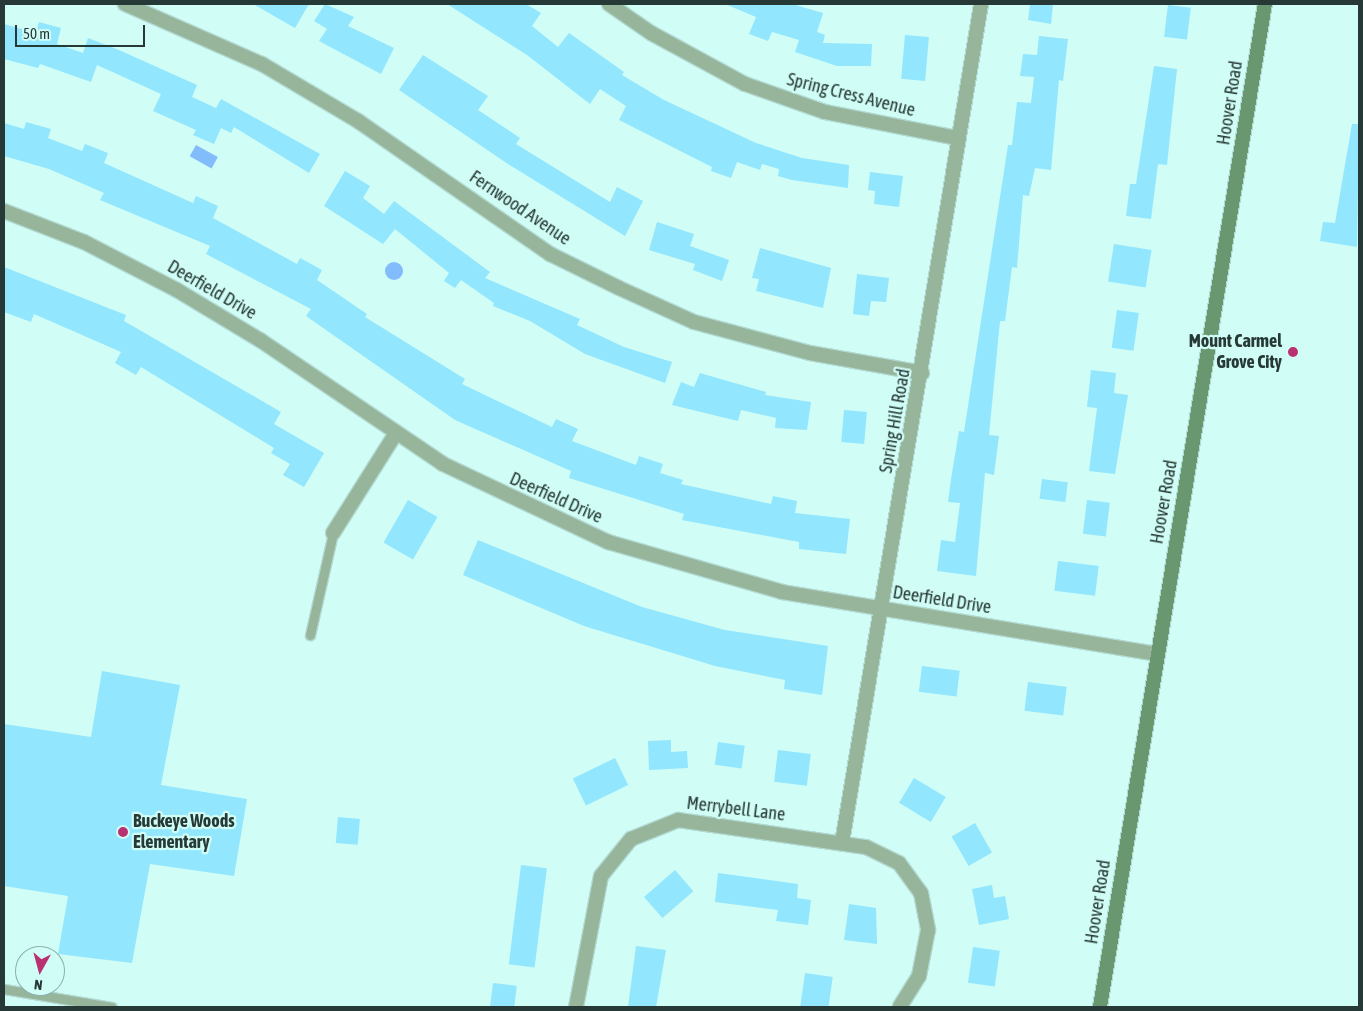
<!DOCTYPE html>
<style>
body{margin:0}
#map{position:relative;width:1363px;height:1011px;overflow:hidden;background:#d0fdf5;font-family:"Asap Condensed",sans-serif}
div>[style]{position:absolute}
.water>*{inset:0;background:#83bcfd;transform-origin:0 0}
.round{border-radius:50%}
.building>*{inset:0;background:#92e6fe;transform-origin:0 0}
.roads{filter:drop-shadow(1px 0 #b2dad3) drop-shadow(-1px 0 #b2dad3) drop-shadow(0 1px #b2dad3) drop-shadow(0 -1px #b2dad3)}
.service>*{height:9px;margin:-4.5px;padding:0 4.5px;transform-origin:4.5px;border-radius:4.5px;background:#97b59b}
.minor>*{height:14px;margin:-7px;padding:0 7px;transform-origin:7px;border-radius:7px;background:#97b59b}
.secondary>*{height:14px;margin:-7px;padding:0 7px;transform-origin:7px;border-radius:7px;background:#699770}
.dots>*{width:14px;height:14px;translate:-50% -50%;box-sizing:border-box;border:2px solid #d0fdf5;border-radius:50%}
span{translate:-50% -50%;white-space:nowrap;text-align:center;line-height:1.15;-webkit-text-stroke:4.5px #d0fdf5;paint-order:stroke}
.street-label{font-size:18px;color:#273936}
.poi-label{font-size:18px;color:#273936;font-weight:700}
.right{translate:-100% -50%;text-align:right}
.left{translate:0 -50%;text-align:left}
.frame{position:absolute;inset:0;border:5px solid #273936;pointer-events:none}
.north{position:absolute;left:15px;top:946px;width:50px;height:50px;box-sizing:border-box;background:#d0fdf5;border:1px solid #8cafa9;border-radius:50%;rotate:187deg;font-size:14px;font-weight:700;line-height:20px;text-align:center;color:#273936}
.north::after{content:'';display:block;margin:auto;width:18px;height:22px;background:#b93171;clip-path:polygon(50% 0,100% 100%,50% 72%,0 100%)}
.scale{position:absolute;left:15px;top:25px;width:130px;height:22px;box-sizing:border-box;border:2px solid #273936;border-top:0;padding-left:6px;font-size:15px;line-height:18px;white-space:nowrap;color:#273936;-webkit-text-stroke:4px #d0fdf5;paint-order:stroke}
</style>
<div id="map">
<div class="water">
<i style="left:196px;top:145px;width:25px;height:13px;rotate:29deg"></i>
<i class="round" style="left:385px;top:262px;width:18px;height:18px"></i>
</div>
<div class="building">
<i style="clip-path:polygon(253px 4px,309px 4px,295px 28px)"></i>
<i style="clip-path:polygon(325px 4px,354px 17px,348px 26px,394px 48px,381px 74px,319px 41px,327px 29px,314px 21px)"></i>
<i style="clip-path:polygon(447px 4px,526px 4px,541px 13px,532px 26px,558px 47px,569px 33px,624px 72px,622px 75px,664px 100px,756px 143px,802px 158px,849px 165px,848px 188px,792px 180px,778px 176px,779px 169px,762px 164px,760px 170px,737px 162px,731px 178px,711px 171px,712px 167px,619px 120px,626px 106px,600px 89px,590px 104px,527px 55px)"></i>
<i style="clip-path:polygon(725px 4px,792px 4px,823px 13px,817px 32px,825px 35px,823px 43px,872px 44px,871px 66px,837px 66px,795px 52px,799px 40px,772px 32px,768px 41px,749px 34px,756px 17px)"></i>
<i style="clip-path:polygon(1030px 4px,1053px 4px,1051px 24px,1028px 20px)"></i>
<i style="left:1168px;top:5px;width:23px;height:32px;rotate:7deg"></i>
<i style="clip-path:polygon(39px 22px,61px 28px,57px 44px,83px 53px,88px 38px,119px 50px,197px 85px,192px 97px,216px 108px,221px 99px,320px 154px,309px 173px,234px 127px,231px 133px,221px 128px,214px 144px,193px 135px,196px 130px,153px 111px,161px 94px,97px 65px,91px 82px,40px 64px,38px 68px,4px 59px,4px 24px,36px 33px)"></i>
<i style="left:905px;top:35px;width:24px;height:44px;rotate:5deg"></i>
<i style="clip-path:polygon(1039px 36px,1068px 39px,1063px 81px,1059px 80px,1051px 170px,1035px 168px,1029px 196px,1023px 195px,1017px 268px,1012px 267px,1005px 321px,1000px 321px,989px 435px,999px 436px,994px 475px,985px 473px,976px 576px,937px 571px,941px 540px,955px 542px,960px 503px,948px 502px,951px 479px,959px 431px,964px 432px,1008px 145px,1012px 145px,1017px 102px,1031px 103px,1034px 77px,1020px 76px,1023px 54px,1037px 55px)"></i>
<i style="clip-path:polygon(423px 55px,488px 96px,478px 110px,520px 138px,516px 144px,610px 202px,617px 187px,643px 201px,625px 236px,508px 164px,399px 90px)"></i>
<i style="clip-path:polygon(1154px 66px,1177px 69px,1167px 165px,1158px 164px,1151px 219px,1126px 216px,1130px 184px,1136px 184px)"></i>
<i style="clip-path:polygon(26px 122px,51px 129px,48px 138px,82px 151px,85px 144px,108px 153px,104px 163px,193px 203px,196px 196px,218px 206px,213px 218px,297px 264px,300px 258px,322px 270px,317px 280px,367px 314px,365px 317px,465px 379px,462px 384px,552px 427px,556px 419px,578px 429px,572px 441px,636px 465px,639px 456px,663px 464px,660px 473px,683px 480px,681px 484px,771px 504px,773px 496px,797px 501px,795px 513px,850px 519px,846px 554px,799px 549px,799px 542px,682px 520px,684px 514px,569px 478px,571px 471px,455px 420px,306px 316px,311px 309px,206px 254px,210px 246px,100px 200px,104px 193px,49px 169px,4px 156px,4px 123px,24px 129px)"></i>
<i style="clip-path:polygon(1352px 124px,1359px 124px,1357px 247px,1320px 241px,1323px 222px,1335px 223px)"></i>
<i style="clip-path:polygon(345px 171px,370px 186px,363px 198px,384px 214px,394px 201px,490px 272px,485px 278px,580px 319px,577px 325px,624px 347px,672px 362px,665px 383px,585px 354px,530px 321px,493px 306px,494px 303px,461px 280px,455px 288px,444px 281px,449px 273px,395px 229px,383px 244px,324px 206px)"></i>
<i style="clip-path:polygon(870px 172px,903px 176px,899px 207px,874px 204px,875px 191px,868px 190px)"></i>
<i style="clip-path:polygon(657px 222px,694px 234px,690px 246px,729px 260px,722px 281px,693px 270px,695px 264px,649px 250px)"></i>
<i style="left:1114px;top:244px;width:38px;height:38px;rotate:9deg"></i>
<i style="clip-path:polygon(760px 248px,831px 268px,823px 308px,756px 291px,759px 279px,752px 278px)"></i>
<i style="clip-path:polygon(4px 267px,126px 315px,124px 321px,281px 412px,274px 424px,324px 453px,304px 487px,283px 475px,290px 464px,271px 453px,274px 448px,141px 367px,136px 375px,115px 363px,121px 352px,34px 314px,31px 322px,4px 312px)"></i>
<i style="clip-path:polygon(857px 274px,889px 278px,886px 302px,871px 301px,869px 316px,853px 314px)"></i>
<i style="left:1117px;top:310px;width:22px;height:38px;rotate:8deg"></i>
<i style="clip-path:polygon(1091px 370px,1116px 373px,1114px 393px,1128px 395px,1115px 474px,1089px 471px,1097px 408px,1087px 407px)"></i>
<i style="clip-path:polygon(700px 373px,766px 392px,765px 395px,811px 402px,807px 430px,775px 428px,776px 418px,741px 410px,738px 421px,672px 405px,681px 382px,694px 387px)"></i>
<i style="left:844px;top:410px;width:23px;height:32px;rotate:5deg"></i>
<i style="left:1042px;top:479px;width:26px;height:20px;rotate:7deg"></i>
<i style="left:408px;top:500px;width:34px;height:49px;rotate:30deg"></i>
<i style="left:1087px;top:500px;width:23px;height:34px;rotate:7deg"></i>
<i style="clip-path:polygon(478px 540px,642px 607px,725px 630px,828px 646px,822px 695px,784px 689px,785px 680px,715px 666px,584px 626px,463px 575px)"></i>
<i style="left:1058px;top:561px;width:41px;height:30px;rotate:7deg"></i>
<i style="left:922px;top:666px;width:38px;height:26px;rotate:7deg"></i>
<i style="clip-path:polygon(102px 671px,180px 685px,161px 785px,247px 799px,234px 876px,150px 864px,132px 963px,58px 954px,68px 896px,4px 886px,4px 724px,91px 737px)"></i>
<i style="left:1028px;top:682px;width:39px;height:29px;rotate:7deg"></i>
<i style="clip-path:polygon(671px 740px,671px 752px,687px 751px,688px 768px,649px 770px,648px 741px)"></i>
<i style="left:718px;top:742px;width:27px;height:23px;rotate:8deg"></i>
<i style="left:778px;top:750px;width:33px;height:32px;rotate:7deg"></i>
<i style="left:615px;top:758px;width:30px;height:47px;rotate:64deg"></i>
<i style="left:914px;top:778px;width:37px;height:29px;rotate:31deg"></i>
<i style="left:338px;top:817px;width:22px;height:26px;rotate:5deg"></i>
<i style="left:975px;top:823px;width:34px;height:27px;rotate:60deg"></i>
<i style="left:521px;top:865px;width:26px;height:100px;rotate:7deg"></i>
<i style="left:675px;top:870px;width:28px;height:41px;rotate:49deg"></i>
<i style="clip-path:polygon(718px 873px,798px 884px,797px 898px,811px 900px,808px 925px,776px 921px,778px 910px,715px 902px)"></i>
<i style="clip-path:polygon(992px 885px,994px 898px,1005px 896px,1009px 919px,979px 925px,972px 889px)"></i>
<i style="clip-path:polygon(849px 904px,876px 908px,877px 944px,844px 940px)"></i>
<i style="clip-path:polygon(636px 946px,666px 950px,656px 1007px,628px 1007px)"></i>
<i style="left:973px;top:947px;width:27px;height:36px;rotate:8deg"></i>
<i style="left:805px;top:973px;width:28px;height:34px;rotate:8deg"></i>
<i style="left:493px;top:983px;width:24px;height:24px;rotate:7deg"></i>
</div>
<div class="roads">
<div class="service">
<i style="left:310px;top:635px;width:105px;rotate:-77.3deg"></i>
<i style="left:4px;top:989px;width:109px;rotate:9.5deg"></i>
</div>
<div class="minor">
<i style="left:125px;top:4px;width:150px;rotate:23.7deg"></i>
<i style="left:262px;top:64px;width:112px;rotate:30.7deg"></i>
<i style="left:358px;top:121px;width:234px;rotate:34.7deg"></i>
<i style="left:550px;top:254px;width:77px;rotate:26.2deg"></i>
<i style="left:619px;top:288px;width:82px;rotate:24.4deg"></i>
<i style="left:694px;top:322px;width:120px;rotate:15deg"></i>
<i style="left:810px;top:353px;width:114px;rotate:10.1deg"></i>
<i style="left:609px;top:4px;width:51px;rotate:34.6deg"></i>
<i style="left:651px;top:33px;width:107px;rotate:28.5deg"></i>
<i style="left:745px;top:84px;width:85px;rotate:19.3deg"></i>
<i style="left:825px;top:112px;width:136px;rotate:11.1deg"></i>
<i style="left:4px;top:211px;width:86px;rotate:21.2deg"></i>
<i style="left:84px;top:242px;width:105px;rotate:27.3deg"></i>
<i style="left:177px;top:290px;width:97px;rotate:31.1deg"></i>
<i style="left:260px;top:340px;width:221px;rotate:34.1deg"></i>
<i style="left:443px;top:464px;width:183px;rotate:25.3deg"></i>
<i style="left:608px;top:542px;width:181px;rotate:16deg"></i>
<i style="left:782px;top:592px;width:380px;rotate:9.4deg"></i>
<i style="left:333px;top:533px;width:118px;rotate:-57.8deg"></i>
<i style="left:842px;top:843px;width:850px;rotate:-80.59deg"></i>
<i style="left:576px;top:1007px;width:133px;rotate:-79.2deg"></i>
<i style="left:601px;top:876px;width:48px;rotate:-51deg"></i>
<i style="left:631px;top:839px;width:51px;rotate:-22deg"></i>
<i style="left:678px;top:820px;width:190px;rotate:8.2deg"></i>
<i style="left:866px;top:847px;width:37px;rotate:26deg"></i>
<i style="left:899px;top:863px;width:37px;rotate:54deg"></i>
<i style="left:921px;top:893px;width:38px;rotate:79deg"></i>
<i style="left:928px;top:930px;width:47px;rotate:101.1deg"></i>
<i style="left:919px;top:976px;width:36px;rotate:122deg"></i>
</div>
<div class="secondary">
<i style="left:1100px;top:1007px;width:1016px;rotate:-80.66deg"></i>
</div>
</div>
<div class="dots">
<i style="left:1293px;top:352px;background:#b93171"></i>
<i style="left:123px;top:832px;background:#b93171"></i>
</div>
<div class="street-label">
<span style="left:851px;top:95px;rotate:14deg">Spring Cress Avenue</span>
<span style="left:1230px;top:103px;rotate:-81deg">Hoover Road</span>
<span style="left:520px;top:208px;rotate:34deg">Fernwood Avenue</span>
<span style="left:212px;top:290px;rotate:30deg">Deerfield Drive</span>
<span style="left:895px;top:421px;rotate:-80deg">Spring Hill Road</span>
<span style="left:556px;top:498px;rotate:24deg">Deerfield Drive</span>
<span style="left:1164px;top:502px;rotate:-80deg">Hoover Road</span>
<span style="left:942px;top:600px;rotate:9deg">Deerfield Drive</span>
<span style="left:736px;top:809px;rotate:7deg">Merrybell Lane</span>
<span style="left:1098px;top:902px;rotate:-81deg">Hoover Road</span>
</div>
<div class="poi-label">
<span class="right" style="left:1282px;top:352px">Mount Carmel<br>Grove City</span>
<span class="left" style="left:133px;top:832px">Buckeye Woods<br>Elementary</span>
</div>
<div class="frame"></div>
<div class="north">N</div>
<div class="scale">50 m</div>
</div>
